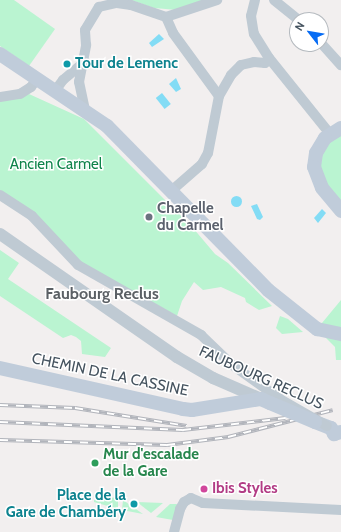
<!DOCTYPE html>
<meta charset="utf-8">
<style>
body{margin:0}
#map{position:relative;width:341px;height:532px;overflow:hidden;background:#f2efef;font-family:Cabin,sans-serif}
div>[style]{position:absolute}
.green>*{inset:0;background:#baf4d1}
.water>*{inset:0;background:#83dcf5;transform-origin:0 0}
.round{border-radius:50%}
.minor>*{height:10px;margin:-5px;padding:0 5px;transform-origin:5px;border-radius:5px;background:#bfcad3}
.tertiary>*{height:12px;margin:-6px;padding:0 6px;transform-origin:6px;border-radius:6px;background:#bfcad3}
.secondary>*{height:14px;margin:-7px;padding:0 7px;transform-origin:7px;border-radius:7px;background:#c0ccda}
.rail>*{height:4px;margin-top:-2px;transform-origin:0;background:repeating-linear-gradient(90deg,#fff 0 8px,#b1b4bb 0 16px);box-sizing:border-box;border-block:1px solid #b1b4bb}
.minor-bridge>*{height:10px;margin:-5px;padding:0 5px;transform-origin:5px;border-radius:5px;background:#bfcad3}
.secondary-bridge>*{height:14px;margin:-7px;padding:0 7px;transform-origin:7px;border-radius:7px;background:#c0ccda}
.dots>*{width:11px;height:11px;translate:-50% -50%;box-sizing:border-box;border:2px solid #fff;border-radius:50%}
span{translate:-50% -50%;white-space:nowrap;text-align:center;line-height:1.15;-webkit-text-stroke:3px #fff;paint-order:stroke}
.culture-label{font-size:15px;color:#0d838f;font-weight:700}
.left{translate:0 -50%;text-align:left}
.right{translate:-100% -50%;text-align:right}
.park-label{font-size:15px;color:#0e834a}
.worship-label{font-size:15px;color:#5b616d;font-weight:700}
.street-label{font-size:15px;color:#45535f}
.leisure-label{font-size:15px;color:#27864d;font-weight:700}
.hotel-label{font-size:15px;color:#b23c85;font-weight:700}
.neighbourhood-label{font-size:16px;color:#5b6065;font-weight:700}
.north{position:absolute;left:289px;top:12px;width:40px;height:40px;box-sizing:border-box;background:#fff;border:1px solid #b5babf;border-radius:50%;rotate:301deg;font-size:11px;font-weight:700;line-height:16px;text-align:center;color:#45535f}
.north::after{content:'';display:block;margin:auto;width:14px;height:18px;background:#076cf4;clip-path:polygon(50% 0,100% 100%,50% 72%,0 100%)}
</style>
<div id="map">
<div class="green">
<i style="clip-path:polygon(0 0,14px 0,55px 29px,29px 66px,0 46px)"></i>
<i style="clip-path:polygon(131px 0,205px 0,177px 10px,154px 8px)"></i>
<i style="clip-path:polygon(29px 94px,84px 119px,193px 228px,215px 254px,228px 263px,272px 306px,259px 310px,246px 302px,245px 298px,221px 287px,203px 290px,194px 282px,182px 301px,177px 316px,77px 260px,37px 215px,0 190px,0 100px)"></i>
<i style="clip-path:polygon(341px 128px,341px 211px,318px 182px,325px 138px)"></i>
<i style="clip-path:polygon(0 250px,19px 263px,8px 279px,111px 348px,105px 357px,82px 354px,81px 341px,76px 337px,71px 335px,63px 338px,0 296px)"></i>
<i style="clip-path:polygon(341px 300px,341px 360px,336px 360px,335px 347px,317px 329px)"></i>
<i style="clip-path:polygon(280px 316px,288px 319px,303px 332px,282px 334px,276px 328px)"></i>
<i style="clip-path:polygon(118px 497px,118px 509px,94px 502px,94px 500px)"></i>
<i style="clip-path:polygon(123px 500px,143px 514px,122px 510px)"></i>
<i style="clip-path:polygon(137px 502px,163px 503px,151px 513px)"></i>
<i style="clip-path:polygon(170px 504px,177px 504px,173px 520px,156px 517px)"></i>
</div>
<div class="water">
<i style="clip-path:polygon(159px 34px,164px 39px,152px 47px,149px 43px)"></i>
<i style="clip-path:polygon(176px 78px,181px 89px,176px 92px,169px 84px)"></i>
<i style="left:162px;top:93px;width:14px;height:8px;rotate:51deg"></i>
<i class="round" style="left:230.5px;top:195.5px;width:11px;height:11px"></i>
<i style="clip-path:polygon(257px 204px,263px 217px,260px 220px,257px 219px,251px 206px)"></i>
<i style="clip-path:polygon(322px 209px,326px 213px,318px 223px,314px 218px)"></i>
</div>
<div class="minor">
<i style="left:255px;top:0;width:16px;rotate:104deg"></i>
<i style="left:251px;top:16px;width:18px;rotate:81deg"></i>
<i style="left:254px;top:34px;width:28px;rotate:58deg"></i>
<i style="left:269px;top:58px;width:97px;rotate:51.2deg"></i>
<i style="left:274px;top:0;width:32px;rotate:39deg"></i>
<i style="left:166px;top:17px;width:17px;rotate:66deg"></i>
<i style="left:173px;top:33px;width:78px;rotate:53.9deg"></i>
<i style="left:219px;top:96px;width:58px;rotate:100.9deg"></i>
<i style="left:208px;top:153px;width:13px;rotate:119deg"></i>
<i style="left:202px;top:164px;width:41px;rotate:138.9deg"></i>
<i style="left:321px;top:43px;width:30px;rotate:48deg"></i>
<i style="left:55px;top:91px;width:14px;rotate:-54deg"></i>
<i style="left:63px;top:80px;width:25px;rotate:-40deg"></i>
<i style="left:219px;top:96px;width:24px;rotate:-60deg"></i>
<i style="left:231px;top:75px;width:14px;rotate:-45deg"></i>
<i style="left:241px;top:65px;width:13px;rotate:-13deg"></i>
<i style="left:254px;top:62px;width:11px;rotate:5deg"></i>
<i style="left:265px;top:63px;width:6px;rotate:-51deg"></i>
<i style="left:0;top:97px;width:20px;rotate:-9deg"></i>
<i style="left:20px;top:94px;width:13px;rotate:-32deg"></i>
<i style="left:31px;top:87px;width:10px;rotate:-53deg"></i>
<i style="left:85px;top:110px;width:29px;rotate:-102deg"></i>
<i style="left:79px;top:82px;width:38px;rotate:-79deg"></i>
<i style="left:86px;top:45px;width:15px;rotate:-94deg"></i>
<i style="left:85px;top:30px;width:27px;rotate:-59deg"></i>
<i style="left:99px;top:7px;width:18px;rotate:-13deg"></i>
<i style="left:117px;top:3px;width:14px;rotate:8deg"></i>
<i style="left:131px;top:5px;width:37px;rotate:19deg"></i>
<i style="left:166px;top:17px;width:54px;rotate:-18.4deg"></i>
<i style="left:0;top:195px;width:38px;rotate:33deg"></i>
<i style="left:32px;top:216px;width:67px;rotate:46.8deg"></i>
<i style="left:78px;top:265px;width:142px;rotate:29.6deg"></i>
<i style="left:201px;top:335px;width:42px;rotate:44deg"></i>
<i style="left:231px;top:364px;width:60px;rotate:35.5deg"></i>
<i style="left:174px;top:532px;width:24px;rotate:-75deg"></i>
<i style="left:180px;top:509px;width:8px;rotate:-60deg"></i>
<i style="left:184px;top:502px;width:8px;rotate:-30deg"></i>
<i style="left:191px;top:498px;width:13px;rotate:23deg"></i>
<i style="left:203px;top:503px;width:138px;rotate:2.9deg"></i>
</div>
<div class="tertiary">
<i style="left:0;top:234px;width:216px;rotate:34.8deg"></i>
<i style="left:177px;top:357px;width:42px;rotate:30.3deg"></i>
<i style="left:213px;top:378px;width:52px;rotate:23.6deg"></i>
</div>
<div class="secondary">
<i style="left:0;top:54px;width:129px;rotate:33.9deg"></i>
<i style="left:107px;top:126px;width:230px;rotate:45.5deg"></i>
<i style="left:268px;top:290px;width:63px;rotate:38.5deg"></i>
<i style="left:317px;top:329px;width:25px;rotate:12deg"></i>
<i style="left:341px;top:128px;width:19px;rotate:148deg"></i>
<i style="left:325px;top:138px;width:17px;rotate:121deg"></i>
<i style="left:316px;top:153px;width:14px;rotate:98deg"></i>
<i style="left:314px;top:167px;width:22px;rotate:69deg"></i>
<i style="left:322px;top:188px;width:30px;rotate:50deg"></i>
<i style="left:0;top:368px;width:188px;rotate:12.6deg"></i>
<i style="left:183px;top:409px;width:9px;rotate:6deg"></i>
<i style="left:192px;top:410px;width:70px;rotate:-9.1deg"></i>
<i style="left:261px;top:399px;width:10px;rotate:24deg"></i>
<i style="left:315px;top:422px;width:17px;rotate:21deg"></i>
<i style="left:331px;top:428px;width:7px;rotate:63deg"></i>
<i style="left:334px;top:434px;width:7px;rotate:-16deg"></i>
</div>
<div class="rail">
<i style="left:0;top:405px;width:75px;rotate:2.3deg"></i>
<i style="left:75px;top:408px;width:113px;rotate:9.1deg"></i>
<i style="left:0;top:422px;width:183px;rotate:2.5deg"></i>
<i style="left:183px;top:430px;width:103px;rotate:-6.7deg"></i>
<i style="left:0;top:440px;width:167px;rotate:1.7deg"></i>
<i style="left:167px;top:445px;width:62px;rotate:-7.5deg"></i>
<i style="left:228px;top:437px;width:108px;rotate:-14.4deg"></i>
</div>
<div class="minor-bridge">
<i style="left:280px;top:399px;width:54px;rotate:29.9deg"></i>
</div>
<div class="secondary-bridge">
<i style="left:270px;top:403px;width:49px;rotate:22.9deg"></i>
</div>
<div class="dots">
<i style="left:67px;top:64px;background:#0f9aa8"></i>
<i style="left:149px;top:217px;background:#6b7280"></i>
<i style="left:95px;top:463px;background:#2e9e5b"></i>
<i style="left:204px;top:489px;background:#d1479c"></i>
<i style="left:134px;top:504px;background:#0f9aa8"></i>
</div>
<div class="culture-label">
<span class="left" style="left:75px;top:64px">Tour de Lemenc</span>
<span class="right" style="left:126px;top:504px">Place de la<br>Gare de Chambéry</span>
</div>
<div class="park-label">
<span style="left:56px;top:165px">Ancien Carmel</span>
</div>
<div class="worship-label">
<span class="left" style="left:157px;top:217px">Chapelle<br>du Carmel</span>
</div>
<div class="street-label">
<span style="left:110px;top:375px;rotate:12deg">CHEMIN DE LA CASSINE</span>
<span style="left:261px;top:378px;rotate:24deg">FAUBOURG RECLUS</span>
</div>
<div class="leisure-label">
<span class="left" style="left:103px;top:463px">Mur d'escalade<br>de la Gare</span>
</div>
<div class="hotel-label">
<span class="left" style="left:212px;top:489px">Ibis Styles</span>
</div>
<div class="neighbourhood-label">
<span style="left:102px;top:294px">Faubourg Reclus</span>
</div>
<div class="north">N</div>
</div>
